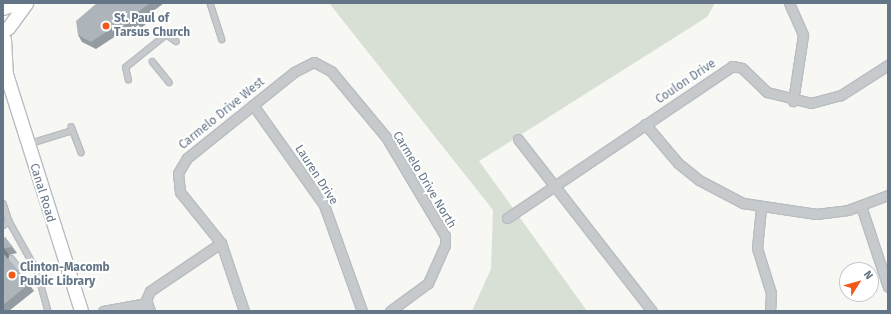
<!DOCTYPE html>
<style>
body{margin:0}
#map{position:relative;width:891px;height:314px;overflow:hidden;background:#f7f7f3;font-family:"Fira Sans",sans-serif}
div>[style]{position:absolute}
.green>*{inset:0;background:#d8dfd4}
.roads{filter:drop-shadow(1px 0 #b8bdc2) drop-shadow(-1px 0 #b8bdc2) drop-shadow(0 1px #b8bdc2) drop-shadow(0 -1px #b8bdc2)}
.lane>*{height:4.5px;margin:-2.25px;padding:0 2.25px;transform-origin:2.25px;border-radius:2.25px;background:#c6cacd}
.street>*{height:9px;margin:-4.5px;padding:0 4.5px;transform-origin:4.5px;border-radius:4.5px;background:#c6cacd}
.secondary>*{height:13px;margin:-6.5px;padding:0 6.5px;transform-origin:6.5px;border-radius:6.5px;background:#fff}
.wall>*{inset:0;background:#959ca1}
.shaded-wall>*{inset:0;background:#797f83}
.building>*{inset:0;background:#adb5bb}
.dots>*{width:11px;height:11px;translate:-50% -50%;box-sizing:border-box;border:2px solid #fff;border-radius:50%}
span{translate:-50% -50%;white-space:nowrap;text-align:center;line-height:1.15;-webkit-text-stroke:4px #fff;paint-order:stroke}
.poi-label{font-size:12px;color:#647587;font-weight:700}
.left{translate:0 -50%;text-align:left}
.street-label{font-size:12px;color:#647587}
.frame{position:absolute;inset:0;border:4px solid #647587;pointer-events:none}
.north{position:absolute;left:839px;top:262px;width:40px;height:40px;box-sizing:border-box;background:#fff;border:1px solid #c1c8cf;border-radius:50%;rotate:53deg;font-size:11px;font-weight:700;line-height:16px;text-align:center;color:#647587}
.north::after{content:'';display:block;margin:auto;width:14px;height:18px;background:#f1581a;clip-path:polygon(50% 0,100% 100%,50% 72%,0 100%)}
</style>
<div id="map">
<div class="green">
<i style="clip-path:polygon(329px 3px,715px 3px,707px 17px,479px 161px,587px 311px,472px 311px,491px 269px,493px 210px)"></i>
</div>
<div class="roads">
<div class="lane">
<i style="left:210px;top:3px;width:38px;rotate:72deg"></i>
<i style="left:152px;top:61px;width:27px;rotate:51deg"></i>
<i style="left:128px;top:80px;width:13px;rotate:-103deg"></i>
<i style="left:125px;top:67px;width:53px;rotate:-38.8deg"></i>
<i style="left:166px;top:34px;width:12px;rotate:35deg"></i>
<i style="left:71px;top:126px;width:28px;rotate:69deg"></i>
<i style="left:30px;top:143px;width:44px;rotate:-17.2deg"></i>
<i style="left:3px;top:203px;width:19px;rotate:72deg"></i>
<i style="left:9px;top:221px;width:57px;rotate:60.8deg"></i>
<i style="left:37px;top:271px;width:41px;rotate:74.6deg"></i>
<i style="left:3px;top:225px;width:7px;rotate:-34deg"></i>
<i style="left:11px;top:258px;width:11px;rotate:52deg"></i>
<i style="left:18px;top:267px;width:17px;rotate:-7deg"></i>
</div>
<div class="street">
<i style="left:789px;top:3px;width:35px;rotate:66deg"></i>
<i style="left:803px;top:35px;width:67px;rotate:98.6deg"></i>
<i style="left:253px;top:105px;width:123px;rotate:54.6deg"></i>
<i style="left:324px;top:205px;width:113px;rotate:70.3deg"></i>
<i style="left:645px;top:124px;width:51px;rotate:49.8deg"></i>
<i style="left:678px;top:163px;width:27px;rotate:39deg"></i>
<i style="left:699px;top:180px;width:50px;rotate:27.6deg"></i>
<i style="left:743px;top:203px;width:74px;rotate:8.6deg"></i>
<i style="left:816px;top:214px;width:32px;rotate:-7deg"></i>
<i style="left:848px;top:210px;width:43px;rotate:-20.6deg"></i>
<i style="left:518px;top:139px;width:218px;rotate:52.1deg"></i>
<i style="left:861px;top:206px;width:85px;rotate:71.6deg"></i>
<i style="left:761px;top:208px;width:40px;rotate:95.7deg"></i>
<i style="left:757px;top:248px;width:47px;rotate:72.7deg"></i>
<i style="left:771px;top:293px;width:18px;rotate:93deg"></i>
<i style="left:507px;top:218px;width:272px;rotate:-34deg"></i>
<i style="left:732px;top:66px;width:10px;rotate:11deg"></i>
<i style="left:742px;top:68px;width:35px;rotate:44deg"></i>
<i style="left:767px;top:92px;width:45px;rotate:14deg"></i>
<i style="left:811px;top:103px;width:31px;rotate:-15deg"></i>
<i style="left:841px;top:95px;width:56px;rotate:-32.6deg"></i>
<i style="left:103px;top:311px;width:45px;rotate:-10.3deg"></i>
<i style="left:147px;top:303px;width:14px;rotate:146deg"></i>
<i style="left:150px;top:311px;width:12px;rotate:-110deg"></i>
<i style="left:146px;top:300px;width:10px;rotate:-66deg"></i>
<i style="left:150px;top:291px;width:86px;rotate:-34.1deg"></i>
<i style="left:244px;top:311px;width:72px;rotate:-108.7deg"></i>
<i style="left:221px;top:243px;width:65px;rotate:-128.8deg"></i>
<i style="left:180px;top:192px;width:19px;rotate:-96deg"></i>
<i style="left:178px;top:173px;width:17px;rotate:-59deg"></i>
<i style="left:187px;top:158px;width:137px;rotate:-38.8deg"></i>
<i style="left:294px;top:72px;width:22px;rotate:-27deg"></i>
<i style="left:314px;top:62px;width:19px;rotate:28deg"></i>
<i style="left:331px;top:71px;width:86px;rotate:50.2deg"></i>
<i style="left:386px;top:137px;width:115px;rotate:59.2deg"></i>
<i style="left:445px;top:236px;width:9px;rotate:90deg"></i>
<i style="left:445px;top:245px;width:42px;rotate:114.1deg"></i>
<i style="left:428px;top:283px;width:47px;rotate:143.6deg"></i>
</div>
<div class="secondary">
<i style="left:3px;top:8px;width:15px;rotate:-20deg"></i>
<i style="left:8px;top:28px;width:31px;rotate:-54deg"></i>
<i style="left:4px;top:39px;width:35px;rotate:87deg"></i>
<i style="left:6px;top:74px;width:249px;rotate:72.4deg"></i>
</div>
</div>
<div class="wall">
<i style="clip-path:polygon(97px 3px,164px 3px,143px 19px,146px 24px,141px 28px,138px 25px,125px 36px,122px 32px,96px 49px,82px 42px,78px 35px)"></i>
<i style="clip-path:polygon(5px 237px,17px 253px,9px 255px,8px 259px,29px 284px,34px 291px,9px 311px,3px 311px,3px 240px)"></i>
</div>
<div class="shaded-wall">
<i style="clip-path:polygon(4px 248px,9px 255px,8px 260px,3px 253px)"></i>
</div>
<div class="building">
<i style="clip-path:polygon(97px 3px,150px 3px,138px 12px,141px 17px,136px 21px,133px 18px,120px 29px,117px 25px,91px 42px,78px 35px,76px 21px)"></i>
<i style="clip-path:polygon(5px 237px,13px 247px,4px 248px,3px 253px,3px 240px)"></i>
<i style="clip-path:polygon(3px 253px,29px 284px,3px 305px)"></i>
</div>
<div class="dots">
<i style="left:106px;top:26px;background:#f1581a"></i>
<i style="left:12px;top:275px;background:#f1581a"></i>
</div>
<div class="poi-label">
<span class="left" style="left:114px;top:26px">St. Paul of<br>Tarsus Church</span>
<span class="left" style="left:20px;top:275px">Clinton-Macomb<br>Public Library</span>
</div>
<div class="street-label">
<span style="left:686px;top:82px;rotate:-34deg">Coulon Drive</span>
<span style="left:222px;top:114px;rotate:-39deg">Carmelo Drive West</span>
<span style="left:316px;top:175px;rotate:57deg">Lauren Drive</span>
<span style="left:424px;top:180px;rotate:59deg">Carmelo Drive North</span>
<span style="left:42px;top:193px;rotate:73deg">Canal Road</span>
</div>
<div class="frame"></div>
<div class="north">N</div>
</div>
